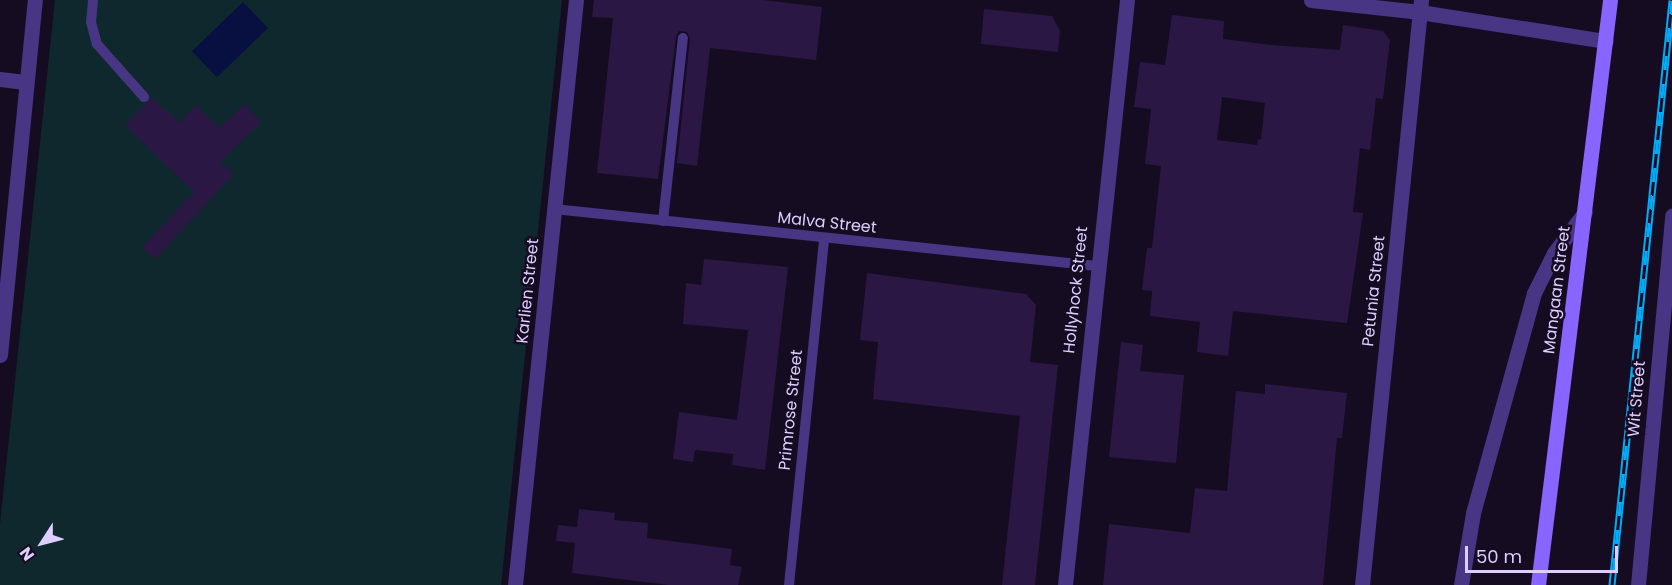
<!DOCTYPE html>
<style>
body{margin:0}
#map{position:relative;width:1672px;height:585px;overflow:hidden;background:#150c22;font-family:Poppins,sans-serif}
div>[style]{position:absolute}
.green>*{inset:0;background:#0f282d}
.water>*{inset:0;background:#071041;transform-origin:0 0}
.building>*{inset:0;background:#2a1744}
.lane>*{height:10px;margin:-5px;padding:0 5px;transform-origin:5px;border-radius:5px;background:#483584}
.street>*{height:15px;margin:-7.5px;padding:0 7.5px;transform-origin:7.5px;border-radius:7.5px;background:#483584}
.secondary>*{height:15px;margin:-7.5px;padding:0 7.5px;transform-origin:7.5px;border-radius:7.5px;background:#8965ff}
.rail>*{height:7px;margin-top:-3.5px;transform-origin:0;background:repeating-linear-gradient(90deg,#150c22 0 14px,#00adf9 0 28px);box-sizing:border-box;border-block:2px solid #00adf9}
span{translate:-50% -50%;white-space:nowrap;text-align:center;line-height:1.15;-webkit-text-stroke:5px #150c22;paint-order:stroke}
.street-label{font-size:16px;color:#deceff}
.north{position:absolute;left:12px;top:513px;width:60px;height:60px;-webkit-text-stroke:4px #150c22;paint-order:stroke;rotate:234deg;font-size:16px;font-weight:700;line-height:24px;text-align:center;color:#deceff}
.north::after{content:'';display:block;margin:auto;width:21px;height:27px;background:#deceff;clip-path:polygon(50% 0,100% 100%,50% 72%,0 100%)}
.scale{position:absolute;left:1465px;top:546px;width:153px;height:27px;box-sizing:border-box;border:3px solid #deceff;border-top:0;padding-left:8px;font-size:18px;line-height:21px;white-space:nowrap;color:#deceff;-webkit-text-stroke:4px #150c22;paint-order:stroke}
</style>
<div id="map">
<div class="green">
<i style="clip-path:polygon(55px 0,562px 0,501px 585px,0 585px,0 524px)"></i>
</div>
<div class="water">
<i style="left:243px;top:2px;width:36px;height:71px;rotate:46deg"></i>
</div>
<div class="building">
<i style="clip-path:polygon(594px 0,763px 0,822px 7px,816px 60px,710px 48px,697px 166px,677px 163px,690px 39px,687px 32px,679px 31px,676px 37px,658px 179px,597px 173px,613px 18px,592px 17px)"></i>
<i style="clip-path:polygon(984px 9px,1052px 16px,1060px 31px,1058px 52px,981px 44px)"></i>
<i style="clip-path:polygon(evenodd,1172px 15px,1224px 21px,1223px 39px,1271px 45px,1340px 50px,1343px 25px,1383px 31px,1390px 40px,1383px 99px,1376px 98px,1370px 150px,1360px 148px,1353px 212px,1363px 213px,1347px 323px,1233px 311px,1228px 356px,1197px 352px,1200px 322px,1150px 316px,1152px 291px,1142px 290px,1147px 248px,1152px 248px,1161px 166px,1145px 164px,1151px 109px,1134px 107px,1140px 62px,1165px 65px,1172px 15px,1222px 97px,1265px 103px,1261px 140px,1258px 139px,1257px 145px,1217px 140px,1222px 97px)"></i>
<i style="clip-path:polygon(152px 98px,179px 123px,196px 105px,219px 128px,244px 104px,261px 122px,220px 162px,234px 174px,155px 259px,142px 247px,194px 192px,125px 125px)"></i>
<i style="clip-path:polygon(704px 259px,788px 267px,765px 470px,732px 465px,733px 454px,695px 450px,693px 462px,673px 459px,679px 412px,737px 420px,748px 330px,683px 324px,686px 283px,701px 285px)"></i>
<i style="clip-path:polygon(867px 273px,1026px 294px,1036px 305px,1030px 362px,1058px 365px,1035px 585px,1002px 585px,1020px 416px,873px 399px,878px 342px,860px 340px)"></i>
<i style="clip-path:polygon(1121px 342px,1143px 345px,1140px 371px,1184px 375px,1176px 463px,1109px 457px)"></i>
<i style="clip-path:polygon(1265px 384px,1347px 393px,1342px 438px,1337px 438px,1323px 585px,1103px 585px,1109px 524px,1190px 533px,1195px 488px,1227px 491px,1236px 391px,1265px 394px)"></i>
<i style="clip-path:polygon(579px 509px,615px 513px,614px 520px,648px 523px,647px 538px,732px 549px,730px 565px,742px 567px,738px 585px,669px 585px,572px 573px,575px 543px,556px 541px,558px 525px,577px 527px)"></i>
</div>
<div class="lane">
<i style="left:93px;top:0;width:22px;rotate:95deg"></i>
<i style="left:91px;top:22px;width:23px;rotate:75deg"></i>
<i style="left:97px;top:44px;width:71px;rotate:48.4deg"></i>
<i style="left:554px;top:209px;width:546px;rotate:5.99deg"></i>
<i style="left:663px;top:221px;width:184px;rotate:-83.8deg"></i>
<i style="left:789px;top:585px;width:349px;rotate:-84.2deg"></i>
</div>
<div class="street">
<i style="left:1311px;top:0;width:110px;rotate:6.3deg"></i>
<i style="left:1420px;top:12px;width:188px;rotate:8.9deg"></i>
<i style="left:0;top:79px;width:25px;rotate:7deg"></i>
<i style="left:0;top:355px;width:357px;rotate:-84.4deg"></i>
<i style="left:515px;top:585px;width:588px;rotate:-84.05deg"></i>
<i style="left:1065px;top:585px;width:588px;rotate:-83.95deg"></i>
<i style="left:1362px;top:585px;width:588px;rotate:-84.24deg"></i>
<i style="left:1461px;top:585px;width:73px;rotate:-80.5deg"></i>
<i style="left:1473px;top:513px;width:228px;rotate:-74.5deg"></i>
<i style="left:1534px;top:293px;width:45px;rotate:-63.4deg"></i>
<i style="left:1554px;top:253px;width:51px;rotate:-52.9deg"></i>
<i style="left:1638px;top:585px;width:371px;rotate:-84.7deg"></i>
</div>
<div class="secondary">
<i style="left:1538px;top:585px;width:589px;rotate:-82.98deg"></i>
</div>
<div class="rail">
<i style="left:1612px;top:585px;width:588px;rotate:-84.14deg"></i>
</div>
<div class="street-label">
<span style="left:827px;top:223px;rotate:6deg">Malva Street</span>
<span style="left:1076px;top:290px;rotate:-84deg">Hollyhock Street</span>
<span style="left:1557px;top:290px;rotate:-83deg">Mangaan Street</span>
<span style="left:528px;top:291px;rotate:-84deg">Karlien Street</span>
<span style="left:1374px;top:291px;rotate:-84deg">Petunia Street</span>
<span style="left:1637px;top:399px;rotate:-85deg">Wit Street</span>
<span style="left:791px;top:410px;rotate:-84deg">Primrose Street</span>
</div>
<div class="north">N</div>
<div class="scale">50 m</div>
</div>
